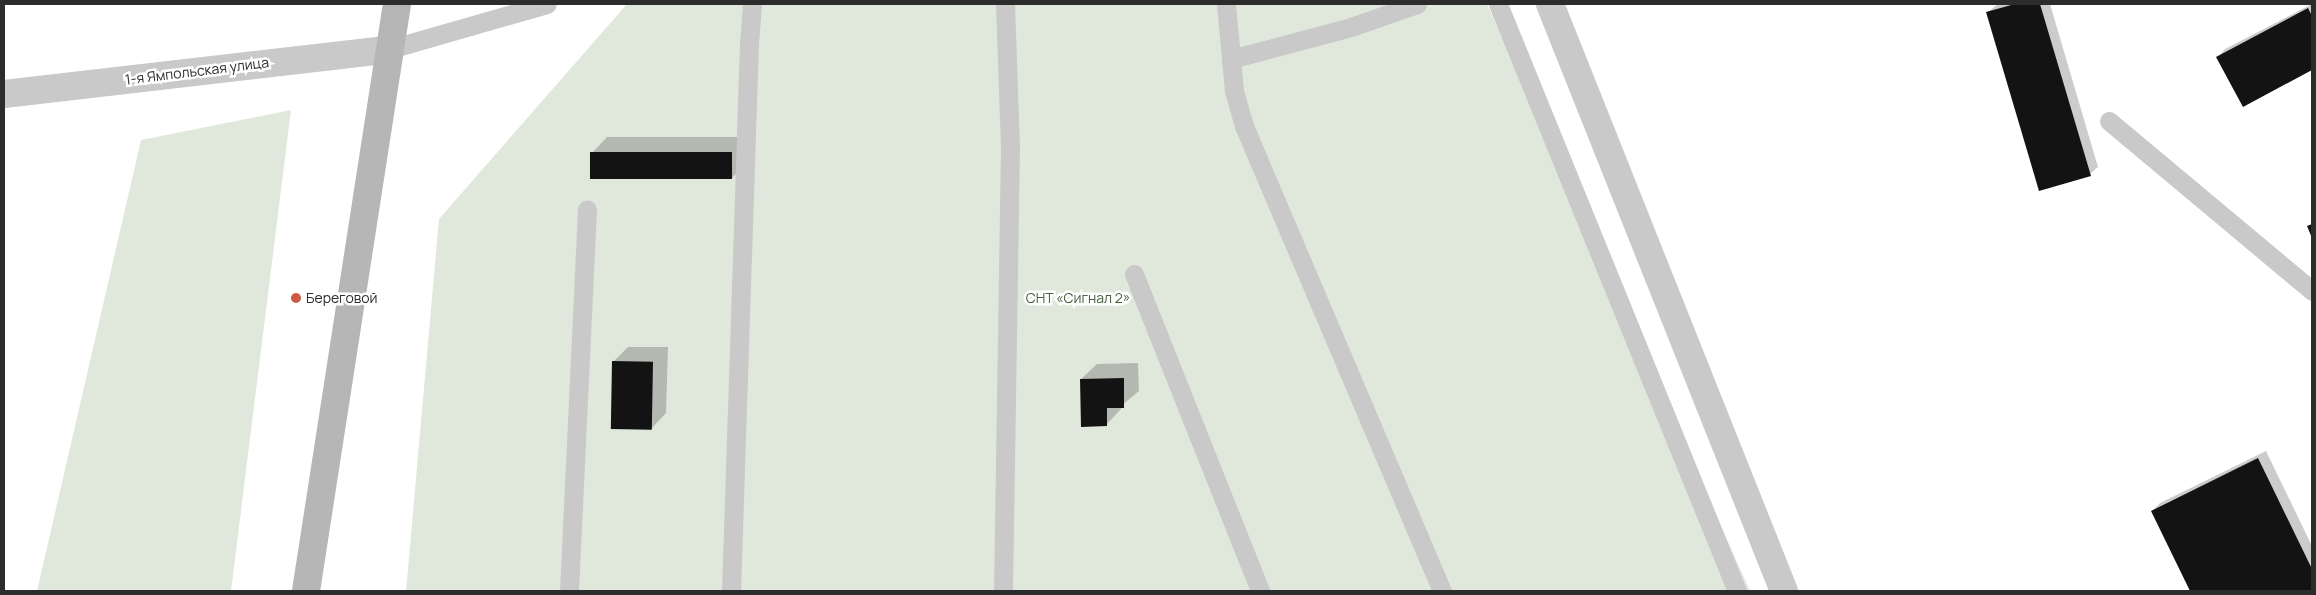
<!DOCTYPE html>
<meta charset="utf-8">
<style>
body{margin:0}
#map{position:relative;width:2316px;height:595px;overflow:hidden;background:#fff;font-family:Manrope,sans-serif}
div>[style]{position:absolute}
.green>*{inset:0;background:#e0e8dc}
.shadow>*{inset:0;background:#0003}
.building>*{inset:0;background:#131313;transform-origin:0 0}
.lane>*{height:19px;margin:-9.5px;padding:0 9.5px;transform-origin:9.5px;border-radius:9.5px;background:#c9c9c9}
.street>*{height:28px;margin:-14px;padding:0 14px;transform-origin:14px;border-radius:14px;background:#c9c9c9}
.secondary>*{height:28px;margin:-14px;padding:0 14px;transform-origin:14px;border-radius:14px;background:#b6b6b6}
.dots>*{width:14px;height:14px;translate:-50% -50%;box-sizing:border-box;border:2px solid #fff;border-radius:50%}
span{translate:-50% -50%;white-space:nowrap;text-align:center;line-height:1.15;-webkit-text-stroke:5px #fff;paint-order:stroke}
.street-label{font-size:14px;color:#2c2c2c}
.poi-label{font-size:14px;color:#2c2c2c}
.left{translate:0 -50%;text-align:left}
.park-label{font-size:14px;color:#486240}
.frame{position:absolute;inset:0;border:5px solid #2c2c2c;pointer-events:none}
</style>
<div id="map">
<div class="green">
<i style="clip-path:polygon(627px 4px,1487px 4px,1750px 591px,406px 591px,439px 219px)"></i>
<i style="clip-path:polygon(291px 110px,231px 591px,37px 591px,141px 140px)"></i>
</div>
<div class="shadow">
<i style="clip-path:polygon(2050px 4px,2098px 167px,2090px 174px,1988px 12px,1998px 4px)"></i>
<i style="clip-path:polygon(2312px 4px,2312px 69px,2243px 105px,2218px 57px,2225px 49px)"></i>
<i style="clip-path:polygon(607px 137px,747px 137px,747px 162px,732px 178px,592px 153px)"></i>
<i style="clip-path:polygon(628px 347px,668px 347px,666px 413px,651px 429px,613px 362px)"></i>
<i style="clip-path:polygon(1138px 363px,1139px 391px,1121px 406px,1121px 409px,1106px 425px,1081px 379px,1097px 364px)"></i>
<i style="clip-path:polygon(2266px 451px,2312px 546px,2312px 591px,2192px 591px,2152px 511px,2160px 503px)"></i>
</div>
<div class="building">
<i style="clip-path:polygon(2015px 4px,2040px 4px,2091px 176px,2039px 191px,1986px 12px)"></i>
<i style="clip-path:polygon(2308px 8px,2312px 16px,2312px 70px,2243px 107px,2216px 57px)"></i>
<i style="left:590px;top:152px;width:142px;height:27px"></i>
<i style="clip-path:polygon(2312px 224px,2312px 238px,2307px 226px)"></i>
<i style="left:612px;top:361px;width:41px;height:68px;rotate:1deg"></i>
<i style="clip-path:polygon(1124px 378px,1124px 408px,1107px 408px,1107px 426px,1081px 427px,1080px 379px)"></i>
<i style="clip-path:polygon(2258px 458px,2312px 569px,2312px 591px,2190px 591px,2151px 511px)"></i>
</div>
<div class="lane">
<i style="left:1226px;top:4px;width:87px;rotate:84.7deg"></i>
<i style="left:1234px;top:91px;width:36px;rotate:74deg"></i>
<i style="left:1244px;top:126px;width:505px;rotate:66.94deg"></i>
<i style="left:1498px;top:4px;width:634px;rotate:67.85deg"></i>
<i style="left:390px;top:49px;width:163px;rotate:-16deg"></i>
<i style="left:1231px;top:59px;width:124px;rotate:-14.9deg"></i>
<i style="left:1351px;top:27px;width:70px;rotate:-19.2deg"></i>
<i style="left:2109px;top:121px;width:265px;rotate:39.9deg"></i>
<i style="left:1134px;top:274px;width:341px;rotate:68.3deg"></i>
<i style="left:569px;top:591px;width:382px;rotate:-87.3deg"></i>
<i style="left:731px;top:591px;width:547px;rotate:-88.12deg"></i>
<i style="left:749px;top:44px;width:40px;rotate:-85.7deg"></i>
<i style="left:1003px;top:591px;width:444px;rotate:-89.1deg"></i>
<i style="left:1010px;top:147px;width:143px;rotate:-92deg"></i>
</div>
<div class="street">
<i style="left:1550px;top:4px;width:632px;rotate:68.27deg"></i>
<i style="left:4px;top:94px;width:389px;rotate:-6.6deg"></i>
</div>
<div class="secondary">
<i style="left:306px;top:591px;width:594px;rotate:-81.19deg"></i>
</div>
<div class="dots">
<i style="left:296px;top:298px;background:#ce5944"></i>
</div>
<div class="street-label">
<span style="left:197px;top:71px;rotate:-7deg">1-я Ямпольская улица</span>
</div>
<div class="poi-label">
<span class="left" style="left:306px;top:298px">Береговой</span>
</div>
<div class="park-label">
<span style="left:1078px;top:298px">СНТ «Сигнал 2»</span>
</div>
<div class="frame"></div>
</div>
